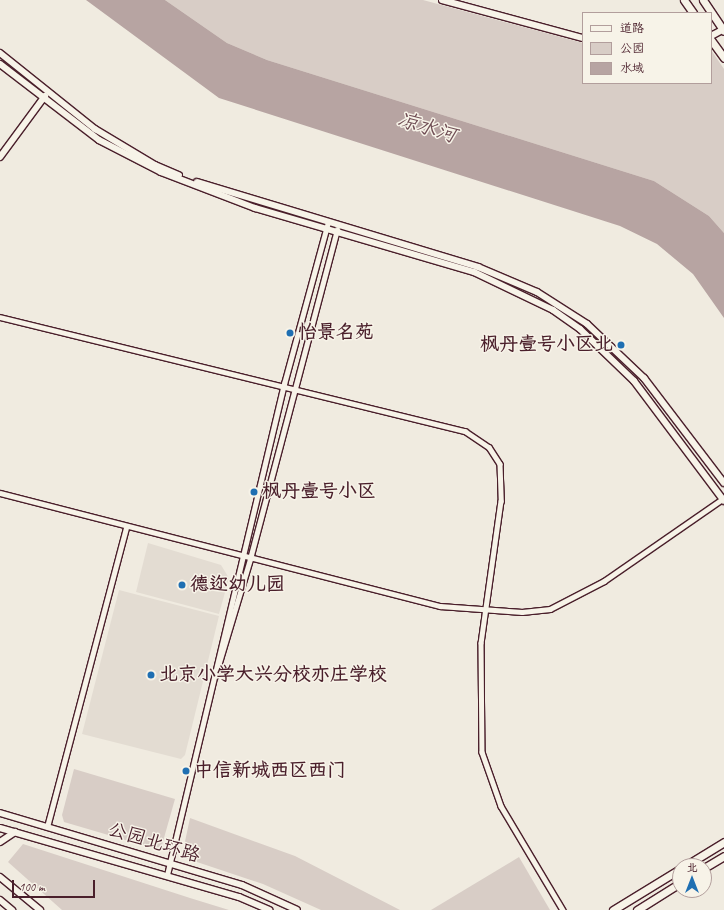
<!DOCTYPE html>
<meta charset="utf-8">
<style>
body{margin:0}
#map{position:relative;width:724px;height:910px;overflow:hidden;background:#f0ebe0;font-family:Caveat,"LXGW WenKai TC",sans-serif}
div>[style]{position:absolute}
.built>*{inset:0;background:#e3dcd2}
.green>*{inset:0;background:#d8cdc6}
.water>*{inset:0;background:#b7a4a2}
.roads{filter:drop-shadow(1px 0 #4a1f2b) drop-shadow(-1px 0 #4a1f2b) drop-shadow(0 1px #4a1f2b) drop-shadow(0 -1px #4a1f2b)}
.street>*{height:4.5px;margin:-2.25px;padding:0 2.25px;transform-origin:2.25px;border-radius:2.25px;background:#f7f3e8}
.secondary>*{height:6px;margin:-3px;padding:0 3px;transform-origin:3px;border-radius:3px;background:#f7f3e8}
.primary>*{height:7px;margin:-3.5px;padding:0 3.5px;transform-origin:3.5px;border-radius:3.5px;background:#f7f3e8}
.dots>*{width:11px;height:11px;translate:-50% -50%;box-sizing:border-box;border:2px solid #f7f3e8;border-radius:50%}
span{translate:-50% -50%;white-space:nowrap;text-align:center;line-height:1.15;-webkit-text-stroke:3px #f7f3e8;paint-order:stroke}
.poi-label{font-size:19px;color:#4a1f2b;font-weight:700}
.left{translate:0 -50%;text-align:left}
.right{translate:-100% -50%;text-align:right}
.street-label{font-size:19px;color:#4a1f2b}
.water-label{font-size:20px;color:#704e55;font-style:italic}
.legend{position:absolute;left:582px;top:12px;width:130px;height:72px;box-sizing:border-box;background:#f7f3e8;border:1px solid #b29e9c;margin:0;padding:5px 7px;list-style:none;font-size:12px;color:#4a1f2b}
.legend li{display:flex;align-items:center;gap:8px;height:20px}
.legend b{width:20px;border:1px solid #b29e9c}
.north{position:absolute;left:672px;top:858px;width:40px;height:40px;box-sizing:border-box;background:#f7f3e8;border:1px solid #b29e9c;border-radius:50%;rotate:0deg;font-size:11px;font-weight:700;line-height:16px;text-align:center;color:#4a1f2b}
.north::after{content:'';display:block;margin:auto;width:14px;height:18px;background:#1f6fb2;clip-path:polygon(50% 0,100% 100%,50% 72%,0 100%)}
.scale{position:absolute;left:12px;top:880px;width:83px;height:18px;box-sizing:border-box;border:2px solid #4a1f2b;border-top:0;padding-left:5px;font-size:12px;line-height:14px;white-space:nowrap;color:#4a1f2b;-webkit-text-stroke:3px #f7f3e8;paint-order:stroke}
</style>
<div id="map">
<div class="built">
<i style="clip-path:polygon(148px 543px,221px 565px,229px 578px,219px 614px,136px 592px)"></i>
<i style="clip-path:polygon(119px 590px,219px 616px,185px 755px,181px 759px,82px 734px)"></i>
</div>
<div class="green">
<i style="clip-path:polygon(165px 0,423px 0,583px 43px,583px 83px,711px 83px,711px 50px,724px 69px,724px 233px,709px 216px,654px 181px,267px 60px,227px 43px)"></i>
<i style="clip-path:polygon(74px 769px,175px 799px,162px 845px,156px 849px,64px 822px,62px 815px)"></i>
<i style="clip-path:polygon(190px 818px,295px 856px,400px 910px,321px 910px,263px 884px,185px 858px,183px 851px)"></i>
<i style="clip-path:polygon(23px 844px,190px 898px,229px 910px,62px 910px,8px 862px)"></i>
<i style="clip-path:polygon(519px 857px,550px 910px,431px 910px)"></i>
</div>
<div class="water">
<i style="clip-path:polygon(86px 0,165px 0,227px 43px,267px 60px,654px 181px,709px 216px,724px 233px,724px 318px,693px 274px,657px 244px,620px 226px,219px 98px)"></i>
</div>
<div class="roads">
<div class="street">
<i style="left:0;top:317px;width:479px;rotate:13.8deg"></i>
<i style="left:465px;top:431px;width:29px;rotate:34deg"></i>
<i style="left:489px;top:447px;width:20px;rotate:57deg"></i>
<i style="left:500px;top:464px;width:37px;rotate:88deg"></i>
<i style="left:501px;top:501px;width:143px;rotate:98deg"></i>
<i style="left:481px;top:643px;width:109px;rotate:89.5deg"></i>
<i style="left:482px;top:752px;width:57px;rotate:70.6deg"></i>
<i style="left:501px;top:806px;width:121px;rotate:59.2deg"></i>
<i style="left:0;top:493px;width:454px;rotate:14.4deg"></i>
<i style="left:440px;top:606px;width:82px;rotate:4.2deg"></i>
<i style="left:522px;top:612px;width:28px;rotate:-6deg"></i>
<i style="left:550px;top:609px;width:61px;rotate:-27.4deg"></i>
<i style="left:604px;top:581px;width:146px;rotate:-34.7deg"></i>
<i style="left:215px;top:676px;width:122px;rotate:-73.3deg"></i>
<i style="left:250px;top:559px;width:341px;rotate:-75.2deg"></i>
<i style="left:47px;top:827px;width:310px;rotate:-75.2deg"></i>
<i style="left:167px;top:875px;width:505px;rotate:-76.6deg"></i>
<i style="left:284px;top:384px;width:168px;rotate:-74.8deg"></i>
</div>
<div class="secondary">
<i style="left:442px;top:0;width:146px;rotate:15.1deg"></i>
<i style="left:711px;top:36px;width:15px;rotate:-28deg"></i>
<i style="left:0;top:53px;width:122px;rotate:38.7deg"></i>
<i style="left:95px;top:129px;width:70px;rotate:31deg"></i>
<i style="left:155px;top:165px;width:26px;rotate:23deg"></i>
<i style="left:0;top:64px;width:125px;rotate:37.5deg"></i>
<i style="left:99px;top:140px;width:70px;rotate:27.3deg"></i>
<i style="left:161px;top:172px;width:101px;rotate:21deg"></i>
<i style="left:255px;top:208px;width:228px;rotate:16.3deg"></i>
<i style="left:474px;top:272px;width:88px;rotate:25.7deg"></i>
<i style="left:553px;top:310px;width:33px;rotate:35deg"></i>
<i style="left:580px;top:329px;width:75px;rotate:43.9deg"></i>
<i style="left:634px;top:381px;width:150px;rotate:53.1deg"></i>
<i style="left:0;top:157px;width:76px;rotate:-53.6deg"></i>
<i style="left:197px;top:182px;width:294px;rotate:16.8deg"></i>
<i style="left:478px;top:267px;width:64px;rotate:23deg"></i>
<i style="left:537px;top:292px;width:59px;rotate:32.6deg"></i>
<i style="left:587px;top:324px;width:79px;rotate:43.5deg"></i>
<i style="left:644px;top:378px;width:132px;rotate:52.7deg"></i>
<i style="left:0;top:813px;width:252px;rotate:16.6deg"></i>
<i style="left:242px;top:885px;width:60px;rotate:24.4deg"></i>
<i style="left:0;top:828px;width:249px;rotate:16.1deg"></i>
<i style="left:239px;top:897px;width:33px;rotate:23deg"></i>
<i style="left:0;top:842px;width:18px;rotate:-34deg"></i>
<i style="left:0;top:877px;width:52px;rotate:39.5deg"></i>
<i style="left:0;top:900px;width:16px;rotate:40deg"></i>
</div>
<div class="primary">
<i style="left:684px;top:0;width:16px;rotate:55deg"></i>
<i style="left:703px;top:0;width:37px;rotate:56deg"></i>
<i style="left:711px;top:40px;width:22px;rotate:54deg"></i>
<i style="left:685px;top:866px;width:46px;rotate:-31.6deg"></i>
<i style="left:704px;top:868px;width:23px;rotate:-31deg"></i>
<i style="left:613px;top:910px;width:79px;rotate:-31.5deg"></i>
<i style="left:637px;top:910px;width:51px;rotate:-32.1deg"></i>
</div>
</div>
<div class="dots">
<i style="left:290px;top:333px;background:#1f6fb2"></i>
<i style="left:621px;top:345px;background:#1f6fb2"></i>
<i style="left:254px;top:492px;background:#1f6fb2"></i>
<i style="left:182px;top:585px;background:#1f6fb2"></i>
<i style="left:151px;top:675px;background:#1f6fb2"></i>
<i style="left:186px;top:771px;background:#1f6fb2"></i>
</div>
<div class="poi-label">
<span class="left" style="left:298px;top:333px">怡景名苑</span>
<span class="right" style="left:613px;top:345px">枫丹壹号小区北</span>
<span class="left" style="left:262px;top:492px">枫丹壹号小区</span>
<span class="left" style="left:190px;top:585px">德迩幼儿园</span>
<span class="left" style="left:159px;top:675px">北京小学大兴分校亦庄学校</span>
<span class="left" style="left:194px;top:771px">中信新城西区西门</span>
</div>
<div class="street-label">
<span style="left:154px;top:843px;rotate:17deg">公园北环路</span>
</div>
<div class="water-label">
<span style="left:427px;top:127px;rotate:17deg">凉水河</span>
</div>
<ul class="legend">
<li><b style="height:5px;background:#f7f3e8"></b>道路</li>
<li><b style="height:11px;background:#d8cdc6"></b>公园</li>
<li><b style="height:11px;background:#b7a4a2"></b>水域</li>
</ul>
<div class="north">北</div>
<div class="scale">100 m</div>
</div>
